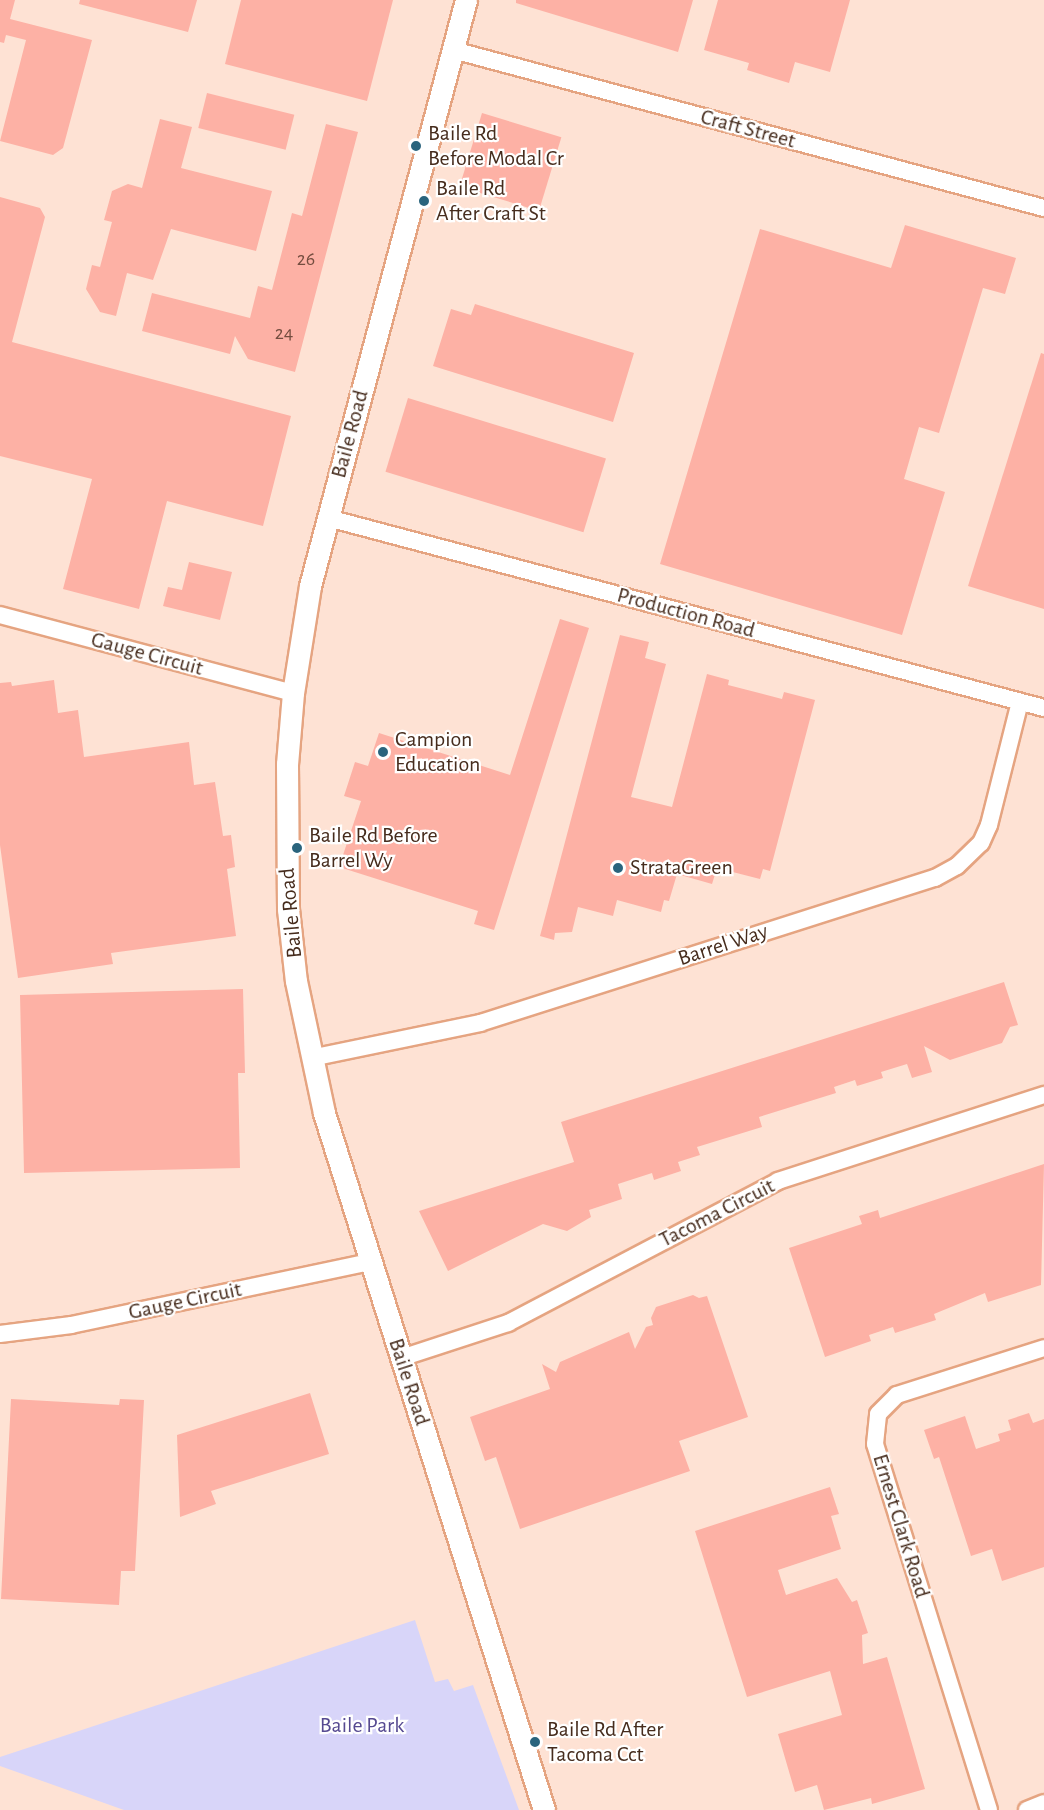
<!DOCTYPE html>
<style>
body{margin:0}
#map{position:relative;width:1044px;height:1810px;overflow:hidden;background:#fee2d4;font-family:"Alegreya Sans",sans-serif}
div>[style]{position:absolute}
.green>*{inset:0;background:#d8d5f9}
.building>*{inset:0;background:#fdb1a5;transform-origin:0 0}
.roads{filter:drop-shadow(2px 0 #e5a481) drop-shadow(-2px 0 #e5a481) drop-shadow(0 2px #e5a481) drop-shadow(0 -2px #e5a481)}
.minor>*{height:16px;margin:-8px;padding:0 8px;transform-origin:8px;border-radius:8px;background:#fff}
.tertiary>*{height:21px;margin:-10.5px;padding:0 10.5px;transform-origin:10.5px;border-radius:10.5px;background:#fff}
.dots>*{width:16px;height:16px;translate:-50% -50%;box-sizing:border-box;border:3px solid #fff;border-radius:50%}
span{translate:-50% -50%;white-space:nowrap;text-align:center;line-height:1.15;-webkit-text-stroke:4.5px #fff;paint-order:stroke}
.number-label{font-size:20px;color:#744d3f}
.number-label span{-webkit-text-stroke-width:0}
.street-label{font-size:22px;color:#462c1d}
.poi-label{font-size:22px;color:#462c1d}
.left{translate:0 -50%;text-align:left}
.park-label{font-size:22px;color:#564a91}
</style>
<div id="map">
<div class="green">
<i style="clip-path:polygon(415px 1620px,435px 1682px,448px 1679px,454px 1691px,473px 1685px,519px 1810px,124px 1810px,0 1766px,0 1757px)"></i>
</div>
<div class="building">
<i style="clip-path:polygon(0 0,15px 0,10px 19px,92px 40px,63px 148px,53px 155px,0 141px,26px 40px,6px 35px,4px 43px,0 42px)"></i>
<i style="clip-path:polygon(80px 0,197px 0,188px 32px,79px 4px)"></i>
<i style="clip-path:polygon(241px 0,393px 0,367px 101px,225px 64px)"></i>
<i style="clip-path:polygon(516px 0,693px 0,678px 52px,516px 3px)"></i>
<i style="clip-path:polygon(718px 0,850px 0,830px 72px,795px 62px,789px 83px,747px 70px,749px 63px,704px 50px)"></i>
<i style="left:207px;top:93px;width:90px;height:36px;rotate:14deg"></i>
<i style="left:482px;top:113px;width:83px;height:77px;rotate:17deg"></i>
<i style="clip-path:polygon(160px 119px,192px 127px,181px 168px,272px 191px,256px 251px,171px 229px,153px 280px,127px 273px,116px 316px,100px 312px,86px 289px,92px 265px,100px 267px,112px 222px,104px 220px,112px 191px,128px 184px,142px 188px)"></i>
<i style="clip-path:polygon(326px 124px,358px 132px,295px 372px,248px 359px,235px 336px,230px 354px,142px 331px,152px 293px,250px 318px,258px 286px,272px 290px,292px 213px,302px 216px)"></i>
<i style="clip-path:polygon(0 197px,40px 208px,45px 217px,12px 342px,291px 416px,263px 526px,167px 501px,139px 609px,63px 589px,92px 479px,0 456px)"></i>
<i style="clip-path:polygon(905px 225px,1016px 258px,1005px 294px,983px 288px,939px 433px,919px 427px,904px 479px,945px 492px,902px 635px,660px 564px,760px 229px,891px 268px)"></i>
<i style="clip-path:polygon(475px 304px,634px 353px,613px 422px,433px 366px,451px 309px,471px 315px)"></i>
<i style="clip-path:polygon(1041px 353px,1044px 354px,1044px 609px,968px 586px)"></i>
<i style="left:408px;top:398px;width:207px;height:77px;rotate:17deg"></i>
<i style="clip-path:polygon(189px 562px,232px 572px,220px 620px,163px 606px,168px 587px,182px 590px)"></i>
<i style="clip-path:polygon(560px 619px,589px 628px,494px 930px,474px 924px,478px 911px,339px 867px,361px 801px,344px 796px,355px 762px,368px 766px,379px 733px,510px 775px)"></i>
<i style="clip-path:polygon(620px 635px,649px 642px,645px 658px,666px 664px,631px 797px,672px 807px,707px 674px,729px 680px,728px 685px,782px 699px,784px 692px,815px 700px,770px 871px,763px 869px,760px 879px,717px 868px,712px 884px,677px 874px,669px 901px,664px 900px,661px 912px,617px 900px,613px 916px,578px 907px,572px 932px,555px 933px,554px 940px,540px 936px)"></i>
<i style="clip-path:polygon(54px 680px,58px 713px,78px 710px,84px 757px,189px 742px,194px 785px,215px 782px,223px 836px,231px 835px,235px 867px,227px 869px,236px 936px,111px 953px,113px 964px,18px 978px,0 845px,0 683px,11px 682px,12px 686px)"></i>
<i style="clip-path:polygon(1004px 982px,1018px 1025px,1010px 1027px,1002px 1043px,950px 1060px,924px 1046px,932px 1072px,912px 1078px,907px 1064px,881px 1072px,883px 1078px,857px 1086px,855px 1080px,834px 1087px,836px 1093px,759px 1117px,762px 1127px,697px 1147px,700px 1155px,678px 1162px,681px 1171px,654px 1180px,652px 1173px,618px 1184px,622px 1199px,589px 1210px,591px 1217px,567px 1231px,543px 1224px,448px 1271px,419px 1211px,574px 1162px,561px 1122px)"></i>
<i style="clip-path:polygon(243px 989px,245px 1073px,238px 1073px,240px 1168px,24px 1173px,20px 995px)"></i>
<i style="clip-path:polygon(1044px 1164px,1041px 1285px,988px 1302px,985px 1293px,934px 1314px,936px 1320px,895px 1333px,893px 1327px,869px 1335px,871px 1341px,825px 1357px,789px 1248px,862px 1224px,859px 1216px,878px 1210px,880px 1218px)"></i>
<i style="clip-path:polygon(693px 1295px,699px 1298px,707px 1296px,748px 1417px,679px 1441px,690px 1471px,520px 1529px,496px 1457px,485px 1461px,470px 1417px,550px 1389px,542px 1364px,556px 1372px,560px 1362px,629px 1332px,635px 1349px,646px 1327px,653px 1325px,651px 1318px,656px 1307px)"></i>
<i style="clip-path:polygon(310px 1393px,329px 1454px,211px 1491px,216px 1504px,180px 1517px,177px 1435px)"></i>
<i style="clip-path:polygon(11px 1399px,119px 1405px,120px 1399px,144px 1400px,135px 1571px,121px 1571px,119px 1605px,1px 1599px)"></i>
<i style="clip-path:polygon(1029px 1413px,1033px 1423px,1044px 1419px,1044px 1567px,1002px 1581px,992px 1549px,971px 1556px,939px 1457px,934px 1459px,924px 1430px,965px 1416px,976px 1449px,1000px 1441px,998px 1434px,1011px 1430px,1008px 1420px)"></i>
<i style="clip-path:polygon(830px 1487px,839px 1514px,831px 1516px,841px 1549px,778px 1570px,786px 1595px,837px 1578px,852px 1602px,857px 1600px,868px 1633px,862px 1635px,863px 1664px,887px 1657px,925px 1789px,872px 1804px,871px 1798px,824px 1810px,817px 1785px,795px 1792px,778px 1734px,842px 1715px,830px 1671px,747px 1697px,695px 1531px)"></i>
</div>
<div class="roads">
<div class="minor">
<i style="left:453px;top:50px;width:612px;rotate:14.97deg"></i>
<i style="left:328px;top:518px;width:741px;rotate:14.86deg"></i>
<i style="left:0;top:615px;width:303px;rotate:14.9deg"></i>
<i style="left:311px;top:1058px;width:173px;rotate:-11.7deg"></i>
<i style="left:480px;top:1023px;width:478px;rotate:-17.7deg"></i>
<i style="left:935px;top:878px;width:25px;rotate:-29deg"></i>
<i style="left:957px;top:866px;width:33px;rotate:-44deg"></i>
<i style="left:981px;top:843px;width:20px;rotate:-66deg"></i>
<i style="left:989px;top:825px;width:127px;rotate:-75.9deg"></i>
<i style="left:0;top:1334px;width:72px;rotate:-7.2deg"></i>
<i style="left:71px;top:1325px;width:306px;rotate:-11.9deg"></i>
<i style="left:401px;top:1358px;width:113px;rotate:-18.1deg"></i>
<i style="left:508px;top:1323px;width:305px;rotate:-27.7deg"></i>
<i style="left:778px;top:1181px;width:280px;rotate:-17.9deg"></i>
<i style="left:989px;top:1810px;width:383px;rotate:-107.3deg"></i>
<i style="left:875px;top:1444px;width:30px;rotate:-84deg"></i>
<i style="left:878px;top:1414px;width:27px;rotate:-45deg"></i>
<i style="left:897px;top:1395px;width:154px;rotate:-17.7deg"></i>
<i style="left:1027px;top:1810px;width:18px;rotate:-22deg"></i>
</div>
<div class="tertiary">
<i style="left:466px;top:0;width:606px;rotate:104.91deg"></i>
<i style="left:310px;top:586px;width:108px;rotate:99deg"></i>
<i style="left:293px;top:693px;width:71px;rotate:94.8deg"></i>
<i style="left:287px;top:764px;width:145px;rotate:89.6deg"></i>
<i style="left:288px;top:909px;width:72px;rotate:83.7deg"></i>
<i style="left:296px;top:981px;width:135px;rotate:78deg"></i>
<i style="left:324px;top:1113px;width:731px;rotate:72.48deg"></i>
</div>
</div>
<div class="dots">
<i style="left:416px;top:146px;background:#2a647d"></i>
<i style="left:424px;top:201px;background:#2a647d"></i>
<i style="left:383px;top:752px;background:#2a647d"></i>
<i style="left:297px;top:848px;background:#2a647d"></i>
<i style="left:618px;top:868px;background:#2a647d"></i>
<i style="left:535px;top:1742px;background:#2a647d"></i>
</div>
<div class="number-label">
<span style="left:306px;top:259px">26</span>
<span style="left:284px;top:333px">24</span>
</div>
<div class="street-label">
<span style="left:748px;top:129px;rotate:15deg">Craft Street</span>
<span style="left:350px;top:434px;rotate:-75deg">Baile Road</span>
<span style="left:686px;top:613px;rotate:15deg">Production Road</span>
<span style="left:147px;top:654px;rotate:15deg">Gauge Circuit</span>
<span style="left:291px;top:913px;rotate:-95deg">Baile Road</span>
<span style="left:723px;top:945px;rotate:-18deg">Barrel Way</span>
<span style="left:717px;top:1213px;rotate:-27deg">Tacoma Circuit</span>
<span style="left:185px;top:1301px;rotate:-12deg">Gauge Circuit</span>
<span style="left:409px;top:1382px;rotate:72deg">Baile Road</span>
<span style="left:901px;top:1526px;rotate:73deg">Ernest Clark Road</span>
</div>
<div class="poi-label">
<span class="left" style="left:428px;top:146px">Baile Rd<br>Before Modal Cr</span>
<span class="left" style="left:436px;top:201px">Baile Rd<br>After Craft St</span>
<span class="left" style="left:395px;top:752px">Campion<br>Education</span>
<span class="left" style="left:309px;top:848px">Baile Rd Before<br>Barrel Wy</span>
<span class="left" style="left:630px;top:868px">StrataGreen</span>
<span class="left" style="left:547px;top:1742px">Baile Rd After<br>Tacoma Cct</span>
</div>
<div class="park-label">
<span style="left:362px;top:1726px">Baile Park</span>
</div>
</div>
